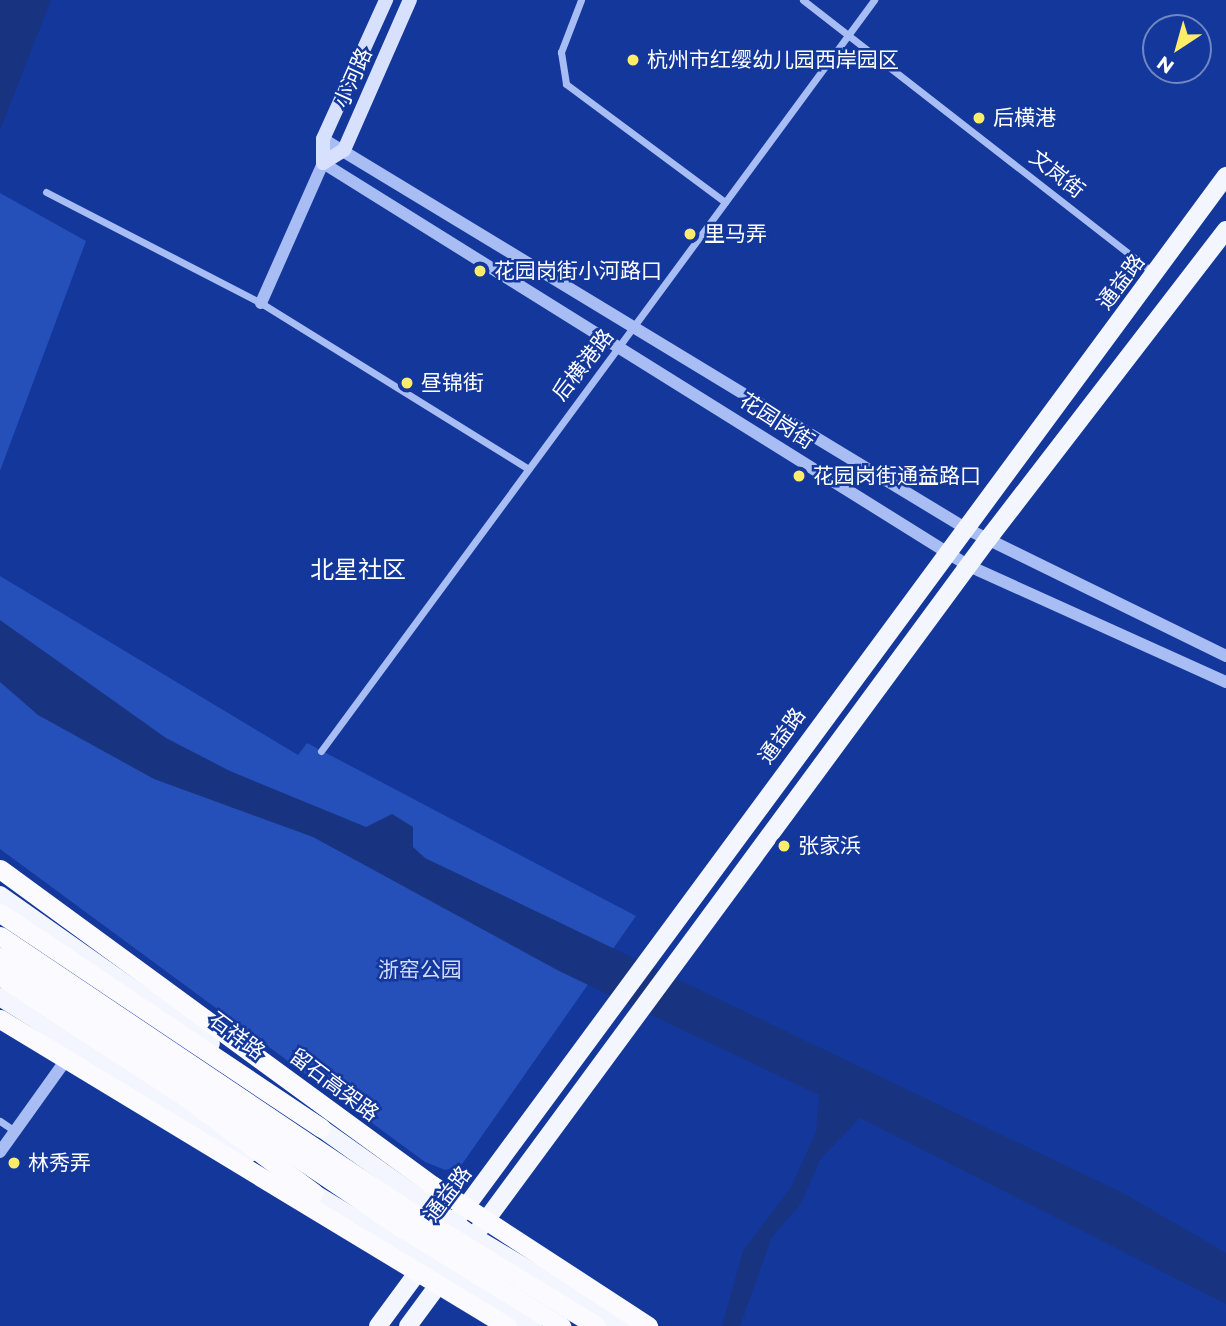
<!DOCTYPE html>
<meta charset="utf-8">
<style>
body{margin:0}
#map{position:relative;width:1226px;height:1326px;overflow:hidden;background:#13379b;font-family:Montserrat,"Noto Sans SC",sans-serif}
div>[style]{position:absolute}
.green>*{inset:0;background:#254fb9}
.water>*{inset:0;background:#183481}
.minor>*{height:7px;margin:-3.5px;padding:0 3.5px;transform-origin:3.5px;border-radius:3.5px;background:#a7bdf4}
.tertiary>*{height:12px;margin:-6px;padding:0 6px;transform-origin:6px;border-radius:6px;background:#a7bdf4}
.secondary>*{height:14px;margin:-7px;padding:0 7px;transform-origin:7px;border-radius:7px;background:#d7e1fd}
.primary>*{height:18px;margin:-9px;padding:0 9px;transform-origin:9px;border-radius:9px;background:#f4f6ff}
.trunk>*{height:19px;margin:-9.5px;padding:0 9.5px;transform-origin:9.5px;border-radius:9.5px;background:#fafaff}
.dots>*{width:19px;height:19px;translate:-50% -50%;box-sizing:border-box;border:4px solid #13379b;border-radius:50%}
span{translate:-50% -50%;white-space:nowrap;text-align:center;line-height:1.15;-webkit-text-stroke:5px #13379b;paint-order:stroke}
.poi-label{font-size:21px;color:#fff}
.left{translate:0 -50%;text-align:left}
.street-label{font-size:21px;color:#fff}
.park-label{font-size:21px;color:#cfdcfd}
.quarter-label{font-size:24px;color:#fff}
.north{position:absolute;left:1142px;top:14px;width:70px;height:70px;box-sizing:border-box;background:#13379b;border:2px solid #7187c3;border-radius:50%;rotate:216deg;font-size:19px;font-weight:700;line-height:28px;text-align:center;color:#fff}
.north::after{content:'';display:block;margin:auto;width:24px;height:32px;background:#ffed6a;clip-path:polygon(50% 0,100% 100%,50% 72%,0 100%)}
</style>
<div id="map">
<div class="green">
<i style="clip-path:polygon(0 193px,86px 241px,0 471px)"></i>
<i style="clip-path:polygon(0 576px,298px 755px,307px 743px,636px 916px,460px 1167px,445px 1170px,425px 1162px,0 849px)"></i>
</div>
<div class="water">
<i style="clip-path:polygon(0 0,51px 0,0 130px)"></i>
<i style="clip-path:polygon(0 620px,166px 738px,230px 771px,366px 827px,392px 814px,413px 827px,413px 847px,425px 858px,1125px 1194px,1226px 1253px,1226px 1304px,860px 1118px,821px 1158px,801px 1204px,772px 1237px,740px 1326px,722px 1326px,743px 1251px,791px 1187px,816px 1132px,819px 1095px,559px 971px,313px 837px,154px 779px,38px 715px,0 682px)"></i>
</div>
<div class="minor">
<i style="left:581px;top:0;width:56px;rotate:111deg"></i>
<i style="left:561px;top:52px;width:32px;rotate:81deg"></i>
<i style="left:566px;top:84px;width:198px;rotate:36.6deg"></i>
<i style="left:803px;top:0;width:443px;rotate:37.9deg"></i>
<i style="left:46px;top:192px;width:242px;rotate:27.3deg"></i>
<i style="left:261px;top:303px;width:312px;rotate:31.8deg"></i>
<i style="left:321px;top:751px;width:933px;rotate:-53.63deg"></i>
<i style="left:0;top:1121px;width:18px;rotate:34deg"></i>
</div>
<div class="tertiary">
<i style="left:323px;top:139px;width:751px;rotate:31.21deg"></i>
<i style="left:965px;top:528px;width:291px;rotate:26.1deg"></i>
<i style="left:261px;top:303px;width:153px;rotate:-66.1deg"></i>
<i style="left:323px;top:163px;width:761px;rotate:31.96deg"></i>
<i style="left:969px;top:566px;width:282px;rotate:24.3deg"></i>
<i style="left:0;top:1152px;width:122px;rotate:-54.4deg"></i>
</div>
<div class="secondary">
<i style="left:323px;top:163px;width:25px;rotate:-32deg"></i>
<i style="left:344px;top:150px;width:164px;rotate:-66.3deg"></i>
<i style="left:323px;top:163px;width:24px;rotate:-90deg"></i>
<i style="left:323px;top:139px;width:153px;rotate:-65.6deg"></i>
</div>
<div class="primary">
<i style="left:0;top:895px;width:258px;rotate:35.2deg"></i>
<i style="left:0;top:997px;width:294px;rotate:32.3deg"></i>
<i style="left:311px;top:1121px;width:200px;rotate:35.4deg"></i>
<i style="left:474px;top:1237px;width:174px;rotate:30.9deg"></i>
<i style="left:302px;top:1186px;width:270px;rotate:31.2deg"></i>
<i style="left:378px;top:1326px;width:1429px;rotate:-53.6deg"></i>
<i style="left:408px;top:1326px;width:978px;rotate:-53.61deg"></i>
<i style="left:988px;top:539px;width:390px;rotate:-52.4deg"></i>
</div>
<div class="trunk">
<i style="left:0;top:869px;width:535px;rotate:36.18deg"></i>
<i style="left:432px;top:1185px;width:258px;rotate:33.1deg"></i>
<i style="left:0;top:913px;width:386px;rotate:33.8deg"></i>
<i style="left:0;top:936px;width:495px;rotate:33.9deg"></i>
<i style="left:411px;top:1212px;width:217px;rotate:31.6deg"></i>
<i style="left:0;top:957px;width:487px;rotate:34deg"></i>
<i style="left:404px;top:1229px;width:185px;rotate:31.7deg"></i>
<i style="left:0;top:976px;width:220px;rotate:33.1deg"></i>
<i style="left:184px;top:1096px;width:162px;rotate:36.7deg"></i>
<i style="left:0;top:1019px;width:593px;rotate:31.2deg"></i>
</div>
<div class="dots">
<i style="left:633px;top:60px;background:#ffed6a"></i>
<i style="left:979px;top:118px;background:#ffed6a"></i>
<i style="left:690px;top:234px;background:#ffed6a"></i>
<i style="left:480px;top:271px;background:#ffed6a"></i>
<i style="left:407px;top:383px;background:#ffed6a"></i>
<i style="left:799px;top:476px;background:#ffed6a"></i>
<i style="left:784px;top:846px;background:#ffed6a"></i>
<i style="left:14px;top:1163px;background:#ffed6a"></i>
</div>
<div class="poi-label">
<span class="left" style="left:647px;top:60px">杭州市红缨幼儿园西岸园区</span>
<span class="left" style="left:993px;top:118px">后横港</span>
<span class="left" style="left:704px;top:234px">里马弄</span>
<span class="left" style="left:494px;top:271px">花园岗街小河路口</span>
<span class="left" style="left:421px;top:383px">昼锦街</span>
<span class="left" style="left:813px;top:476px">花园岗街通益路口</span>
<span class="left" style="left:798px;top:846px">张家浜</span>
<span class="left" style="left:28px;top:1163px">林秀弄</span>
</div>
<div class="street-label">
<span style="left:353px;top:78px;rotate:-66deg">小河路</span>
<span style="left:1057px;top:174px;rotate:38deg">文岚街</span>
<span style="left:1121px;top:282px;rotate:-53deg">通益路</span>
<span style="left:583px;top:365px;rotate:-52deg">后横港路</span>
<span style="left:777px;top:421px;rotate:33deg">花园岗街</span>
<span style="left:782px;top:736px;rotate:-54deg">通益路</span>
<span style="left:237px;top:1036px;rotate:37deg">石祥路</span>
<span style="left:334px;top:1085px;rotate:37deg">留石高架路</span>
<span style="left:448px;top:1194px;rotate:-53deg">通益路</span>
</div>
<div class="park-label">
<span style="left:420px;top:970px">浙窑公园</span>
</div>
<div class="quarter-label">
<span style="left:358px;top:570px">北星社区</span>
</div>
<div class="north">N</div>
</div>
